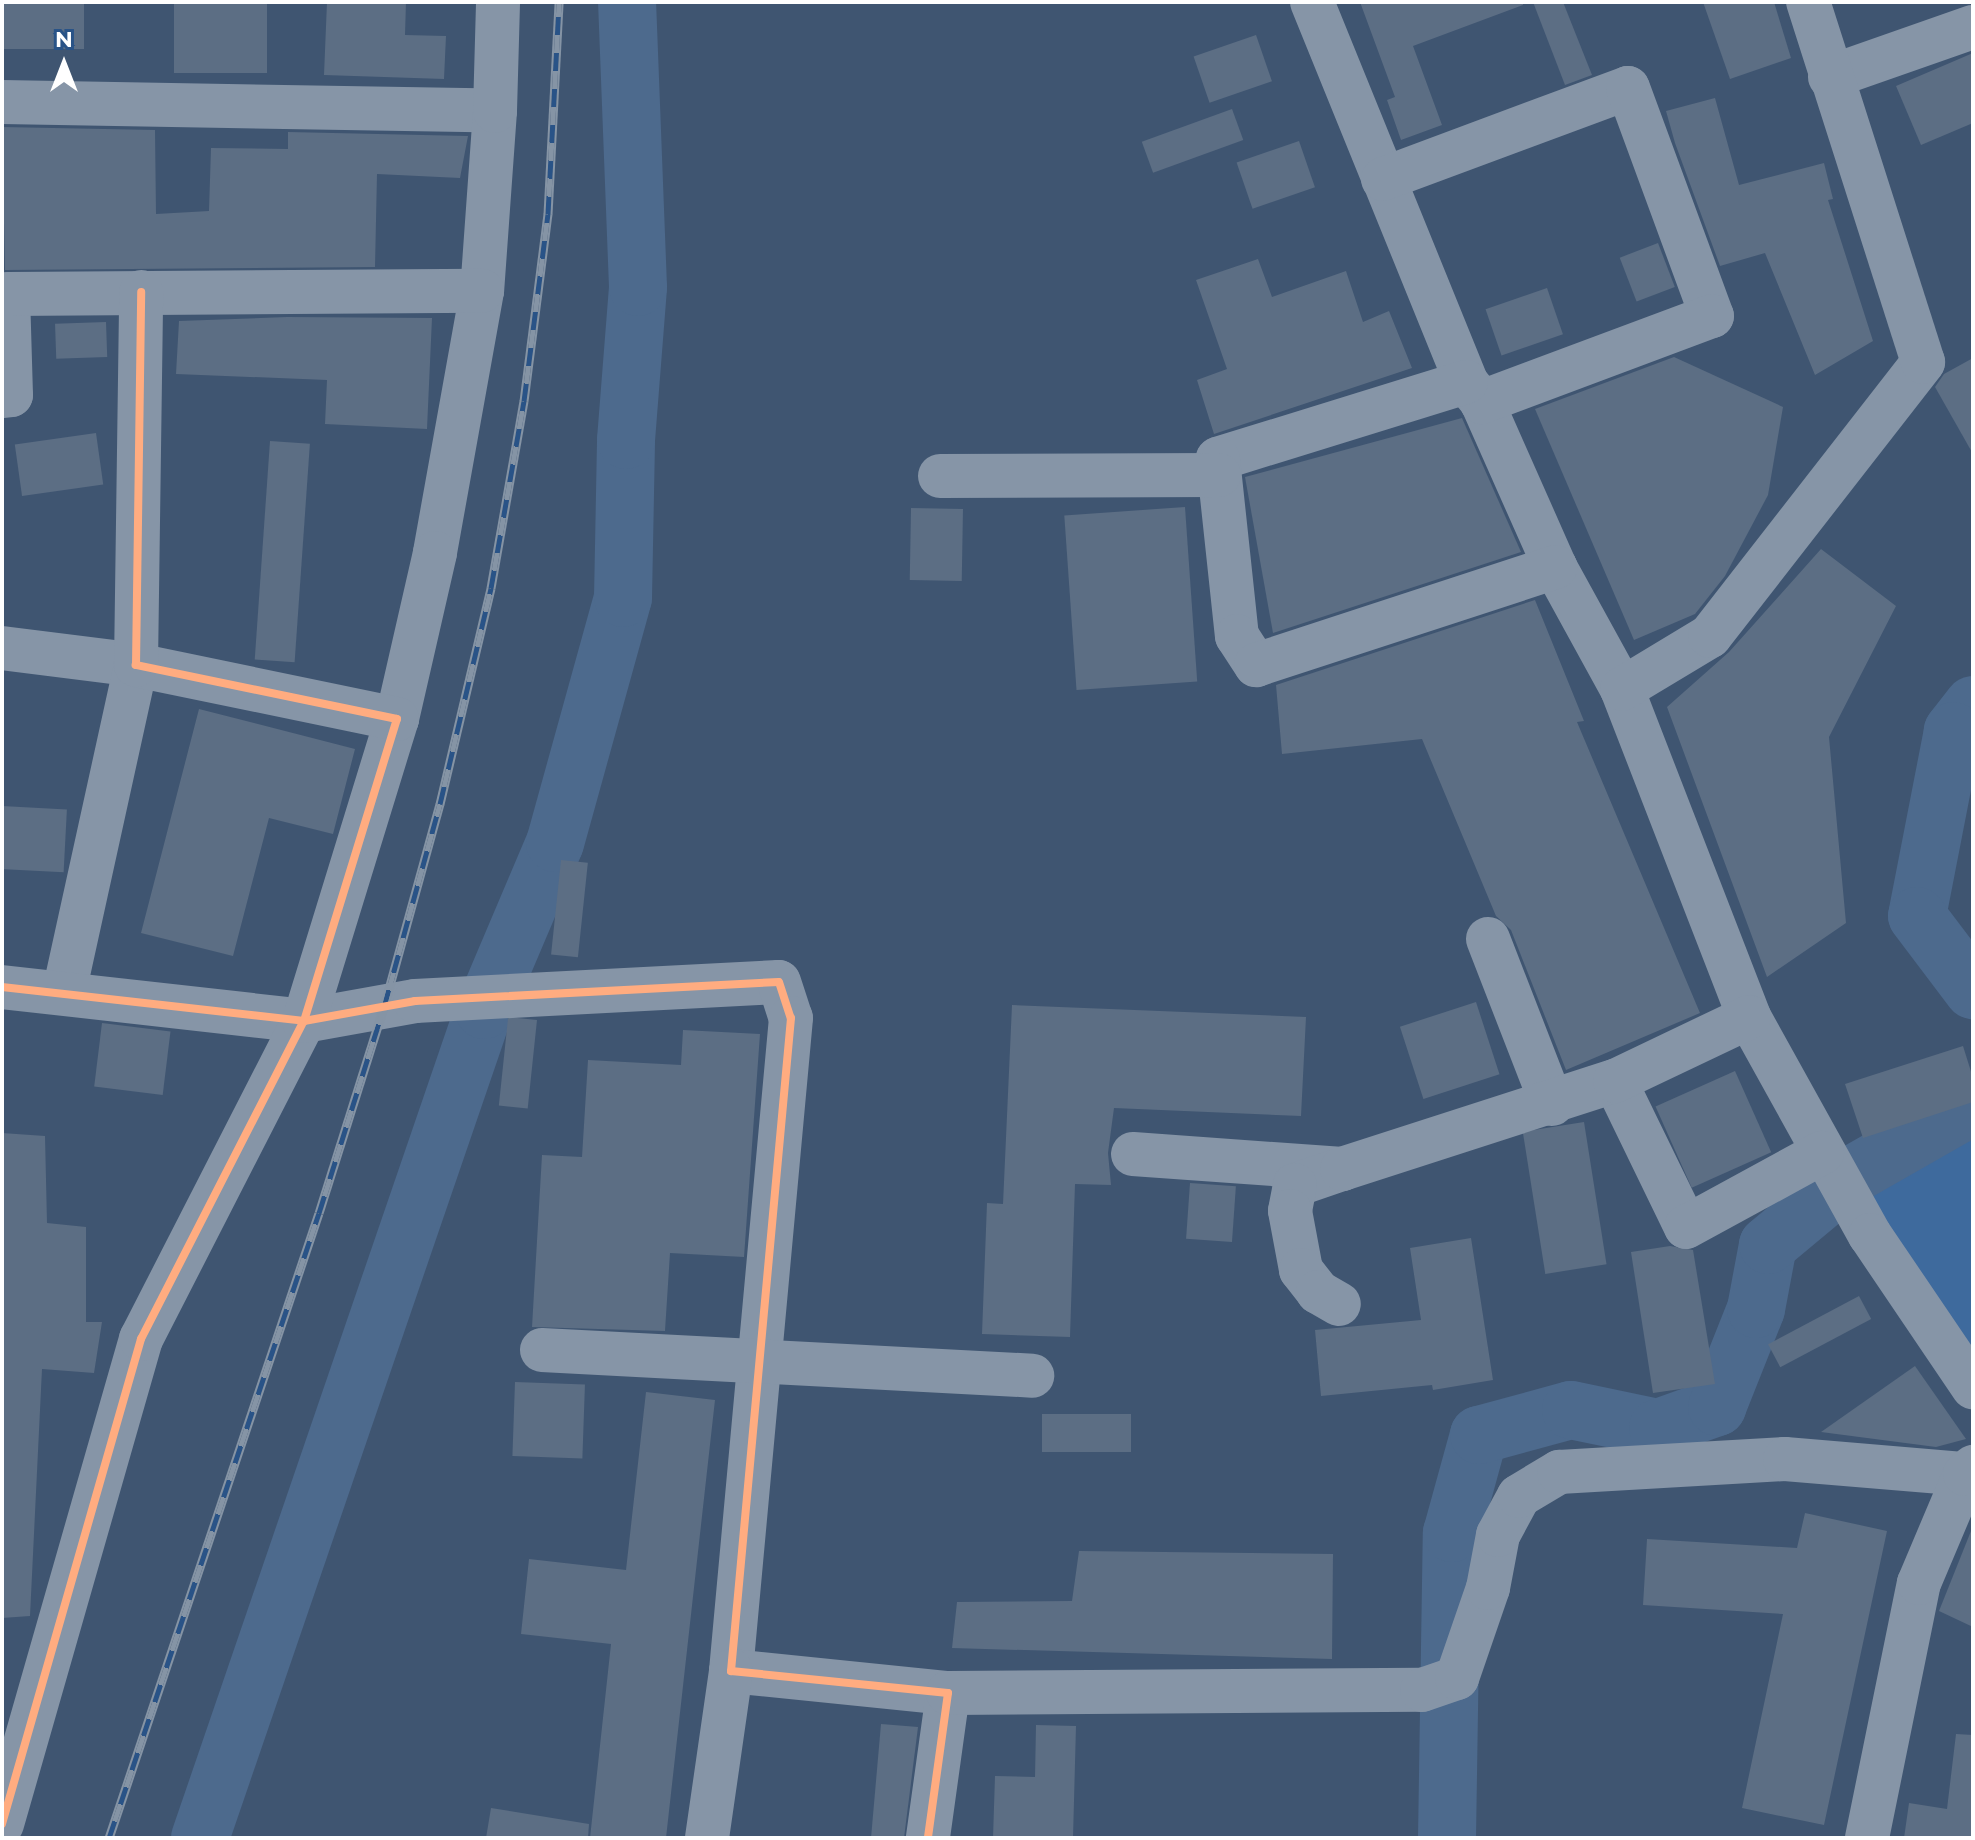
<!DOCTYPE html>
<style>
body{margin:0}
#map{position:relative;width:1975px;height:1840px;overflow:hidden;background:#3f5571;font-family:Montserrat,sans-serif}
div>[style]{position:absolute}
.green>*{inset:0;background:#3e6a9d}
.river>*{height:58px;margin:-29px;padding:0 29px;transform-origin:29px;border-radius:29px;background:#4d6a8d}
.building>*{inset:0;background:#5c6e84;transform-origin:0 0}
.minor>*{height:44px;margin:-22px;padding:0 22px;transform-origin:22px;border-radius:22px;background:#8695a7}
.rail>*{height:9px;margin-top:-4.5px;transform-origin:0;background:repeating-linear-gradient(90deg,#295387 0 18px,#8594a5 0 36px);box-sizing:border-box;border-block:2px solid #8594a5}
.cycleway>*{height:8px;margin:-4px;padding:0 4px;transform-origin:4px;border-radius:4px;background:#ffac80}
span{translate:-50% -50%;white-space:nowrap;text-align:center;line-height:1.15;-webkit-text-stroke:6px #295387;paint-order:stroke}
.frame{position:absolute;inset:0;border:4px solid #fff;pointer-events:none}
.north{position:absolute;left:24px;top:24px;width:80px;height:80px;-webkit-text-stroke:6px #295387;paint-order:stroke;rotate:0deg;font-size:22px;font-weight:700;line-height:32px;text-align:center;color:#fff}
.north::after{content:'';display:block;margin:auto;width:28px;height:36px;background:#fff;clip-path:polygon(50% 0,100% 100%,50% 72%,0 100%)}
</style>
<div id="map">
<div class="green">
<i style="clip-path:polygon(1973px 1113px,1973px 1357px,1852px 1175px)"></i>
</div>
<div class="river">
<i style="left:1973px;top:705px;width:33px;rotate:128deg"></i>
<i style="left:1953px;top:731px;width:188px;rotate:101deg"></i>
<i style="left:1917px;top:916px;width:93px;rotate:52.9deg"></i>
<i style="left:200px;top:1838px;width:875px;rotate:-71.07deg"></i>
<i style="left:484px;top:1010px;width:181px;rotate:-67deg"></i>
<i style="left:555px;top:843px;width:254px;rotate:-74.5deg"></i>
<i style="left:623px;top:598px;width:158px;rotate:-88.9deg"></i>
<i style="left:626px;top:440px;width:153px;rotate:-85.5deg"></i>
<i style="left:638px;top:287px;width:285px;rotate:-92.2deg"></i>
<i style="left:1447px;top:1838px;width:305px;rotate:-89.1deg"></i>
<i style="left:1452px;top:1533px;width:102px;rotate:-74.6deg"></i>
<i style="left:1479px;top:1435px;width:95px;rotate:-15.2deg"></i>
<i style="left:1571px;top:1410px;width:89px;rotate:11.7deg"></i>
<i style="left:1658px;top:1428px;width:63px;rotate:-19.6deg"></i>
<i style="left:1717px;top:1407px;width:105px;rotate:-68.3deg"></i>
<i style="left:1756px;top:1309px;width:65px;rotate:-79.4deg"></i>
<i style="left:1768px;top:1245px;width:109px;rotate:-39.8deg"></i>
<i style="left:1852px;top:1175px;width:139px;rotate:-29.7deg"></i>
</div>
<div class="building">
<i style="left:2px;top:2px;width:82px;height:47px"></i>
<i style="left:174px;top:2px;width:93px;height:71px"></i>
<i style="clip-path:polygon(327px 2px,406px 2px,405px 35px,446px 36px,444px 79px,324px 75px)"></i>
<i style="clip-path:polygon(1360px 2px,1523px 2px,1523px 5px,1413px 46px,1442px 125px,1401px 140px,1387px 100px,1395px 97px)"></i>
<i style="clip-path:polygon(1533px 2px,1563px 2px,1592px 75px,1565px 85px)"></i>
<i style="clip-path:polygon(1703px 2px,1774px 2px,1791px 58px,1730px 79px)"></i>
<i style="left:1256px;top:35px;width:49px;height:66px;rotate:71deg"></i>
<i style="clip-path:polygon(1973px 53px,1973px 123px,1921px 145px,1896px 86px)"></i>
<i style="clip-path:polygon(1715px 98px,1739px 185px,1824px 163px,1833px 199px,1828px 200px,1873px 341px,1815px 375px,1765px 253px,1720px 266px,1675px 143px,1666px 111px)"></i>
<i style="left:1232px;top:109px;width:33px;height:96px;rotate:70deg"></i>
<i style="clip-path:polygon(2px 127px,155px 130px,156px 214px,209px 211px,211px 148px,288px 149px,288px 132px,468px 136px,460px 178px,377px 174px,375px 267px,5px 270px)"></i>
<i style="left:1299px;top:141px;width:49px;height:66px;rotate:71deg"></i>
<i style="left:1658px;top:243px;width:47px;height:41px;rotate:69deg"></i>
<i style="clip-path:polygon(1258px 259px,1272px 297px,1346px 271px,1363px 322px,1389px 311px,1412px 368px,1214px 434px,1197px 380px,1227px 369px,1196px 280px)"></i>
<i style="left:1547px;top:288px;width:49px;height:65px;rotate:71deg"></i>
<i style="clip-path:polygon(287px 317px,432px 318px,427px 429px,325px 424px,327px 380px,176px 374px,179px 321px)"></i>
<i style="left:106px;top:322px;width:35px;height:51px;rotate:88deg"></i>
<i style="clip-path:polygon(1674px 357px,1783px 407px,1768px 495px,1725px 576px,1695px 614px,1634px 640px,1535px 409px)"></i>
<i style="clip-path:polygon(1973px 358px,1973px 454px,1935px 387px,1944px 374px)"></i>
<i style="clip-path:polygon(1462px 418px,1521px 552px,1273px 633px,1245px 477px)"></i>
<i style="left:96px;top:433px;width:52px;height:82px;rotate:82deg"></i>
<i style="left:270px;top:441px;width:40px;height:219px;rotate:4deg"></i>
<i style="left:1185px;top:507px;width:175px;height:121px;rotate:86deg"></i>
<i style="left:911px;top:508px;width:52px;height:72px;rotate:1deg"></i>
<i style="clip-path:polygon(1821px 549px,1896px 606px,1829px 737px,1846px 923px,1767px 977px,1667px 707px,1729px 652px)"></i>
<i style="clip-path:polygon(1535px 600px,1584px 721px,1577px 722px,1700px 1013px,1566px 1070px,1511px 930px,1496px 916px,1422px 739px,1282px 754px,1276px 685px)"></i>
<i style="clip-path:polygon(199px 709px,355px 749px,333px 834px,269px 818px,233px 956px,141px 933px)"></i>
<i style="left:2px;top:806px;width:65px;height:63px;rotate:3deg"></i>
<i style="left:561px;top:860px;width:27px;height:95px;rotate:6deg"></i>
<i style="left:1476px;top:1002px;width:76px;height:80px;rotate:72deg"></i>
<i style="clip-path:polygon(1012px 1005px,1306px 1017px,1301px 1116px,1114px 1108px,1108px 1153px,1111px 1185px,1075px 1184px,1070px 1337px,982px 1334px,987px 1203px,1003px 1204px)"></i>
<i style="left:537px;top:1020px;width:89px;height:29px;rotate:96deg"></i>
<i style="left:102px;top:1023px;width:69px;height:64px;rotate:7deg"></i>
<i style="clip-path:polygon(683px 1030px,760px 1034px,744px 1257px,670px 1253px,665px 1331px,532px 1327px,542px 1155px,582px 1157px,588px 1060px,681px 1065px)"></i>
<i style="clip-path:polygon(1963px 1046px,1973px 1078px,1973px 1102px,1863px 1138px,1845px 1084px)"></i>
<i style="left:1735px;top:1071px;width:89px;height:87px;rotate:66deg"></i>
<i style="left:1584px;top:1122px;width:144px;height:62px;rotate:81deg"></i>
<i style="clip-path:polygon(2px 1133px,45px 1136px,47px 1223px,86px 1227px,86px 1322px,102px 1322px,94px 1373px,42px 1369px,30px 1616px,2px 1618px)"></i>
<i style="left:1190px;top:1183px;width:46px;height:56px;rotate:4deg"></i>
<i style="clip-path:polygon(1471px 1238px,1493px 1380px,1433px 1390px,1432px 1385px,1321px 1396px,1315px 1330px,1421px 1320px,1410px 1248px)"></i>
<i style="clip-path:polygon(1670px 1246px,1693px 1250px,1715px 1384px,1653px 1393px,1631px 1252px)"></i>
<i style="left:1859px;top:1296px;width:26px;height:103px;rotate:62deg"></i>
<i style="clip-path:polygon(1915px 1366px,1966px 1439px,1936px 1447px,1821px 1432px)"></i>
<i style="left:515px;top:1382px;width:70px;height:74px;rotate:2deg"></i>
<i style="clip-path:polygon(646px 1392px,715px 1400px,666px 1838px,590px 1838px,611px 1644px,521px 1634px,529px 1559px,626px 1570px)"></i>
<i style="left:1131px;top:1414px;width:38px;height:89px;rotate:90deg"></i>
<i style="clip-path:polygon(1805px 1513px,1887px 1531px,1824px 1825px,1742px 1808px,1783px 1614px,1643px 1605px,1647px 1539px,1797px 1548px)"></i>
<i style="clip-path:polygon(1973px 1526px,1973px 1627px,1939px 1611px)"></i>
<i style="clip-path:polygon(1079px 1551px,1333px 1554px,1332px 1659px,952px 1648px,957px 1602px,1072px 1601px)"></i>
<i style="clip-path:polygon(881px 1724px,918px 1727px,904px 1838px,871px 1838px)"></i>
<i style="clip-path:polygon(1036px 1725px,1076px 1726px,1073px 1838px,993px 1838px,995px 1776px,1035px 1777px)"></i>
<i style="clip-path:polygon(1956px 1734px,1973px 1735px,1973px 1838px,1904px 1838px,1909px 1803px,1947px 1809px)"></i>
<i style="clip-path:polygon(491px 1808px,589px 1824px,588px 1838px,486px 1838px)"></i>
</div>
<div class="minor">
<i style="left:1312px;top:2px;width:410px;rotate:67.9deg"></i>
<i style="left:1466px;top:382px;width:26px;rotate:51deg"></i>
<i style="left:1482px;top:402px;width:180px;rotate:66.1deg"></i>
<i style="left:1555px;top:567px;width:139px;rotate:61.2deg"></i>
<i style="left:1622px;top:689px;width:352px;rotate:68.8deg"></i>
<i style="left:1749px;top:1017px;width:249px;rotate:61deg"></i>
<i style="left:1870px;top:1235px;width:184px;rotate:55.9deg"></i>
<i style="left:1830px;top:77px;width:151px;rotate:-19.3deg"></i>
<i style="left:2px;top:102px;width:493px;rotate:1deg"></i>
<i style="left:495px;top:111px;width:180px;rotate:94.1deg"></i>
<i style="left:482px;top:291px;width:266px;rotate:100.2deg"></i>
<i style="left:435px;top:553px;width:170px;rotate:102.9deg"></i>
<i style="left:495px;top:111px;width:109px;rotate:-88.4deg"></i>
<i style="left:1383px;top:179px;width:261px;rotate:-20.4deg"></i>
<i style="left:1628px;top:88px;width:243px;rotate:69.8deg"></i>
<i style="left:1712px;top:316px;width:246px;rotate:159.5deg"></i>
<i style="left:1466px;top:382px;width:260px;rotate:162.8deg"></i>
<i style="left:1218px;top:459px;width:178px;rotate:83.9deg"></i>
<i style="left:1237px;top:636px;width:35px;rotate:57deg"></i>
<i style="left:1256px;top:665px;width:315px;rotate:-18.1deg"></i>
<i style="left:2px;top:396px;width:9px;rotate:-6deg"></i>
<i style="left:11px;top:395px;width:101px;rotate:-91.7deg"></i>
<i style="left:8px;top:294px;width:474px;rotate:-0.4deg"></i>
<i style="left:940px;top:476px;width:279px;rotate:-0.2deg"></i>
<i style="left:2px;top:648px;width:135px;rotate:7.2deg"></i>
<i style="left:136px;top:665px;width:335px;rotate:102.4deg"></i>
<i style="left:1622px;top:689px;width:103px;rotate:-31.1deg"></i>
<i style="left:1710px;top:636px;width:347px;rotate:-52.1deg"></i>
<i style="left:1923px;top:362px;width:378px;rotate:-107.7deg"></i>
<i style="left:1488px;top:939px;width:177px;rotate:68.8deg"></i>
<i style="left:2px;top:987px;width:304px;rotate:6.4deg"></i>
<i style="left:304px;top:1021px;width:113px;rotate:-10.2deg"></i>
<i style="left:415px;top:1001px;width:364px;rotate:-3deg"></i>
<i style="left:779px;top:982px;width:38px;rotate:72deg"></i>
<i style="left:791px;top:1018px;width:656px;rotate:95.25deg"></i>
<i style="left:731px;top:1671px;width:218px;rotate:5.8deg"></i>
<i style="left:948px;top:1693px;width:146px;rotate:97.9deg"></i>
<i style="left:1615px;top:1081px;width:162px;rotate:64.1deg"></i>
<i style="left:1686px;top:1227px;width:155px;rotate:-28.6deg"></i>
<i style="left:1133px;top:1154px;width:210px;rotate:4.1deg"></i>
<i style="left:1342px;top:1169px;width:50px;rotate:161.2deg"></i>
<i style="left:1295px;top:1185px;width:26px;rotate:101deg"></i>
<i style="left:1290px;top:1211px;width:60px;rotate:79.4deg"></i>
<i style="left:1301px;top:1270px;width:28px;rotate:52deg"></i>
<i style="left:1318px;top:1292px;width:24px;rotate:30deg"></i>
<i style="left:1342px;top:1169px;width:287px;rotate:-17.9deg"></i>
<i style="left:1615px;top:1081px;width:148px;rotate:-25.5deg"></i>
<i style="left:542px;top:1350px;width:491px;rotate:3deg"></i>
<i style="left:948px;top:1693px;width:474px;rotate:-0.4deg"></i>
<i style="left:1422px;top:1690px;width:37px;rotate:-19deg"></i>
<i style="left:1457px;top:1678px;width:95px;rotate:-71deg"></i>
<i style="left:1488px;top:1588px;width:54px;rotate:-79.3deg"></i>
<i style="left:1498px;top:1535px;width:44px;rotate:-61.7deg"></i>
<i style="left:1519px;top:1496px;width:47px;rotate:-31deg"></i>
<i style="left:1559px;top:1472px;width:226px;rotate:-3.3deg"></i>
<i style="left:1785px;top:1459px;width:181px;rotate:4.8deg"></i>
<i style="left:2px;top:1824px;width:505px;rotate:-74.01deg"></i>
<i style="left:141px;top:1339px;width:357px;rotate:-62.9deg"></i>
<i style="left:304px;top:1021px;width:316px;rotate:-72.9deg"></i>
<i style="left:397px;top:719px;width:267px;rotate:-168.3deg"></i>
<i style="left:136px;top:665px;width:373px;rotate:-89.2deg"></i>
<i style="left:707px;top:1838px;width:169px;rotate:-81.8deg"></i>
<i style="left:1867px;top:1838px;width:260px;rotate:-78.5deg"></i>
<i style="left:1919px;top:1583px;width:118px;rotate:-67.1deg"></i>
<i style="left:1965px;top:1474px;width:11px;rotate:-41deg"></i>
</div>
<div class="rail">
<i style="left:109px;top:1838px;width:659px;rotate:-71.43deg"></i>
<i style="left:319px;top:1213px;width:216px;rotate:-72.5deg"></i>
<i style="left:384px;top:1007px;width:211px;rotate:-74.6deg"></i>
<i style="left:440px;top:804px;width:222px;rotate:-76.7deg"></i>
<i style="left:491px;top:588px;width:190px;rotate:-80deg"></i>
<i style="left:524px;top:401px;width:189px;rotate:-82.7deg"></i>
<i style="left:548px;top:214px;width:212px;rotate:-87deg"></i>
</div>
<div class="cycleway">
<i style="left:2px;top:987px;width:304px;rotate:6.4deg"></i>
<i style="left:304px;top:1021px;width:113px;rotate:-10.2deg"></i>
<i style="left:415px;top:1001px;width:364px;rotate:-3deg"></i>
<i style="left:779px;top:982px;width:38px;rotate:72deg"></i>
<i style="left:791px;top:1018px;width:656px;rotate:95.25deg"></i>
<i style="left:731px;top:1671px;width:218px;rotate:5.8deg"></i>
<i style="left:948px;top:1693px;width:146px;rotate:97.9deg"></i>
<i style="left:2px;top:1824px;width:505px;rotate:-74.01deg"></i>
<i style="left:141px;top:1339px;width:357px;rotate:-62.9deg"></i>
<i style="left:304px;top:1021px;width:316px;rotate:-72.9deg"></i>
<i style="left:397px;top:719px;width:267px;rotate:-168.3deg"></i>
<i style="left:136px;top:665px;width:373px;rotate:-89.2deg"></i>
</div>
<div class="frame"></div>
<div class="north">N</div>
</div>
